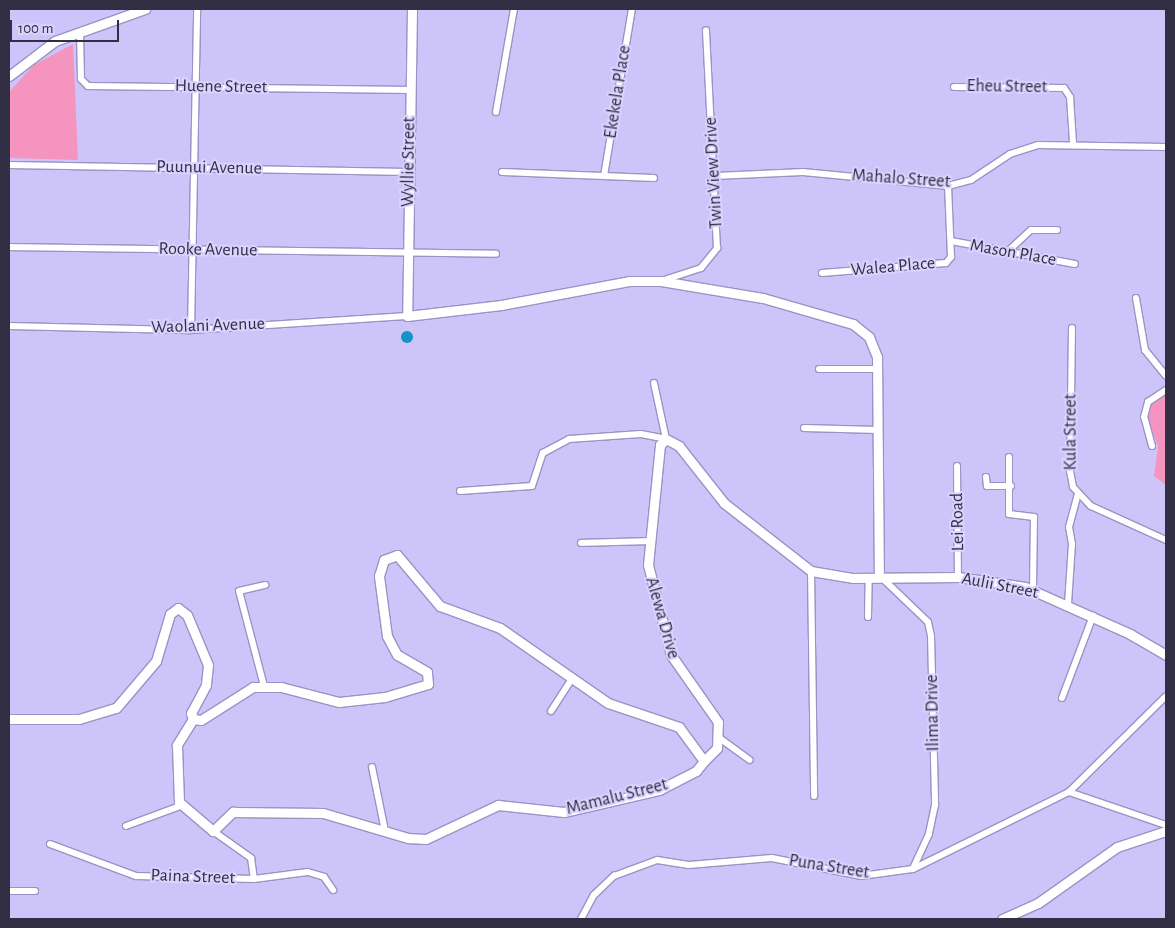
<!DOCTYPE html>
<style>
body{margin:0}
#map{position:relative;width:1175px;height:928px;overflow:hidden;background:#cdc4fa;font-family:"Alegreya Sans",sans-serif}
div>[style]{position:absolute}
.green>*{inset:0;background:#f494bf}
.water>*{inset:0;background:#1394c6}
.round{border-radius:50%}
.roads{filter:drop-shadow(1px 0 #9b92c5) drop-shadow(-1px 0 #9b92c5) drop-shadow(0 1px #9b92c5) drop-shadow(0 -1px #9b92c5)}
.street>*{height:6px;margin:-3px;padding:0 3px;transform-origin:3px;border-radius:3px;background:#fff}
.secondary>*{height:9px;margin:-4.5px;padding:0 4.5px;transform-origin:4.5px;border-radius:4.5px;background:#fff}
span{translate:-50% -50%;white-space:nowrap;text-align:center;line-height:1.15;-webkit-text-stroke:4px #d9d3fe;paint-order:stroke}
.street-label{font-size:18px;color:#322e43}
.frame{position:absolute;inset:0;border:10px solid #322e43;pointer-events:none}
.scale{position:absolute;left:10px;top:20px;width:109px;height:22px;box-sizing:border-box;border:2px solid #322e43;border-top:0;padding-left:6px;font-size:15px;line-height:18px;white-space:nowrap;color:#322e43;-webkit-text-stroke:4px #d9d3fe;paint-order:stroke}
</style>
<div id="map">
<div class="green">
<i style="clip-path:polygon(73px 44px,78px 160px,9px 158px,9px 92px,34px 65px)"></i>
<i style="clip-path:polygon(1166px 393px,1166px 485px,1154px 476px,1158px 447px,1146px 413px,1154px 397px)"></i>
</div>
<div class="water">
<i class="round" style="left:401px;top:331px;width:12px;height:12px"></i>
</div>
<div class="roads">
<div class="street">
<i style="left:80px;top:32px;width:47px;rotate:88.8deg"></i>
<i style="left:81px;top:79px;width:10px;rotate:45deg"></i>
<i style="left:88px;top:86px;width:323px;rotate:0.7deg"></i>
<i style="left:954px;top:87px;width:110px;rotate:0.5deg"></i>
<i style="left:1064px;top:88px;width:11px;rotate:56deg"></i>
<i style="left:1070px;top:97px;width:45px;rotate:86.2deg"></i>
<i style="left:496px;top:112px;width:105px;rotate:-80.1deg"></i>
<i style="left:9px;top:165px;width:400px;rotate:1deg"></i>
<i style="left:502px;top:172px;width:152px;rotate:2.3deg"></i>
<i style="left:604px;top:176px;width:169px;rotate:-80.5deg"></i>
<i style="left:715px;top:176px;width:88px;rotate:-2.6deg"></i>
<i style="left:803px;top:172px;width:146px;rotate:5.5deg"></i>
<i style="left:948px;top:186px;width:24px;rotate:-15deg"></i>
<i style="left:971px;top:180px;width:47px;rotate:-33.7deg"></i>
<i style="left:1010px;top:154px;width:29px;rotate:-18deg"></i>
<i style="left:1038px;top:145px;width:128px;rotate:0.9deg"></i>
<i style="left:951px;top:241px;width:126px;rotate:10.5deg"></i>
<i style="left:9px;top:247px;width:487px;rotate:0.8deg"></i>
<i style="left:1005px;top:254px;width:35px;rotate:-43deg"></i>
<i style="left:1031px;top:230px;width:26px"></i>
<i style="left:822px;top:273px;width:124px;rotate:-4.6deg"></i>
<i style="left:946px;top:263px;width:8px;rotate:-50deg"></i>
<i style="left:951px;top:257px;width:71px;rotate:-92.4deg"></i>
<i style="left:661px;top:281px;width:42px;rotate:-18deg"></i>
<i style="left:701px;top:268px;width:26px;rotate:-51deg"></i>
<i style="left:717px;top:248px;width:218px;rotate:-92.9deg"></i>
<i style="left:1136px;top:298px;width:53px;rotate:80.2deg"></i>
<i style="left:1145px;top:350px;width:33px;rotate:51deg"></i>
<i style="left:9px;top:326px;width:182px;rotate:1.3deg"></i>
<i style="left:191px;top:330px;width:216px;rotate:-3.7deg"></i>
<i style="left:1072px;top:328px;width:143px;rotate:90.8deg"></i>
<i style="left:1070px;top:471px;width:16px;rotate:79deg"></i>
<i style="left:1073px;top:487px;width:26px;rotate:47deg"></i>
<i style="left:1091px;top:506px;width:82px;rotate:24.4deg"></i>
<i style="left:191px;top:330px;width:321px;rotate:-88.9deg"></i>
<i style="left:819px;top:369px;width:59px"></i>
<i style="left:654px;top:383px;width:57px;rotate:77.9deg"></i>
<i style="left:804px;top:428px;width:74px;rotate:1.5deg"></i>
<i style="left:1152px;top:446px;width:30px;rotate:-105deg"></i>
<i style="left:1144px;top:417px;width:16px;rotate:-75deg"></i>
<i style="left:1148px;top:402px;width:22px;rotate:-34deg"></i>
<i style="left:1009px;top:457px;width:57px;rotate:90deg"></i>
<i style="left:1009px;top:514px;width:25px;rotate:7deg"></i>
<i style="left:1034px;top:517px;width:72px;rotate:90.8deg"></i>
<i style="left:957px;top:466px;width:111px;rotate:89.5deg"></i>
<i style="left:986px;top:477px;width:9px;rotate:84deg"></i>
<i style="left:987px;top:486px;width:24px"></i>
<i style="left:460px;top:491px;width:72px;rotate:-4deg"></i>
<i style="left:532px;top:486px;width:35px;rotate:-72deg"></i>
<i style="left:543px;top:453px;width:30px;rotate:-28deg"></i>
<i style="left:569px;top:439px;width:72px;rotate:-4deg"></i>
<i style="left:641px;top:434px;width:25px;rotate:11deg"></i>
<i style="left:581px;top:543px;width:68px;rotate:-1.7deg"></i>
<i style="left:811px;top:571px;width:225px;rotate:89.2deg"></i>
<i style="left:880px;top:576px;width:66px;rotate:43.8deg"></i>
<i style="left:928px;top:622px;width:14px;rotate:78deg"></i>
<i style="left:931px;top:636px;width:169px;rotate:88.6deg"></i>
<i style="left:935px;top:805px;width:30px;rotate:102deg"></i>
<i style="left:929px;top:834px;width:38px;rotate:115deg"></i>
<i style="left:1068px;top:604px;width:60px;rotate:-86.2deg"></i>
<i style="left:1072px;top:544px;width:17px;rotate:-100deg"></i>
<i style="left:1069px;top:527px;width:34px;rotate:-75deg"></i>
<i style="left:868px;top:617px;width:39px;rotate:-89deg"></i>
<i style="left:264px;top:686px;width:98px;rotate:-104.7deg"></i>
<i style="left:239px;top:591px;width:27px;rotate:-13deg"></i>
<i style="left:1062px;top:698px;width:88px;rotate:-69.3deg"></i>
<i style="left:551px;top:711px;width:38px;rotate:-57deg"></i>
<i style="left:718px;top:737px;width:39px;rotate:36deg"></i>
<i style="left:372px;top:767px;width:65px;rotate:78.5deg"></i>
<i style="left:1069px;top:792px;width:102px;rotate:18.8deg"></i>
<i style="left:126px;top:826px;width:58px;rotate:-20.3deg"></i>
<i style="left:213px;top:831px;width:47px;rotate:35.4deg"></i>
<i style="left:251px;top:858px;width:21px;rotate:82deg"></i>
<i style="left:50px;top:844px;width:92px;rotate:20.4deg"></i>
<i style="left:136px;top:876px;width:118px;rotate:1.5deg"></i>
<i style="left:254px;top:879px;width:54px;rotate:-7.4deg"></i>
<i style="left:308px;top:872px;width:17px;rotate:17deg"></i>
<i style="left:324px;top:877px;width:16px;rotate:55deg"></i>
<i style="left:9px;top:891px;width:26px"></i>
<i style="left:581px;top:919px;width:27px;rotate:-62deg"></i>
<i style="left:594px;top:895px;width:28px;rotate:-44deg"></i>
<i style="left:614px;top:876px;width:46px;rotate:-20.4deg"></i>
<i style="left:657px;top:860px;width:32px;rotate:9deg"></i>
<i style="left:689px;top:865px;width:83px;rotate:-4.8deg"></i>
<i style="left:772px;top:858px;width:91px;rotate:11.4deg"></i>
<i style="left:861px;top:876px;width:52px;rotate:-7.7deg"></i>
<i style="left:913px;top:869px;width:174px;rotate:-26.3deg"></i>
<i style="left:1069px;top:792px;width:136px;rotate:-44.7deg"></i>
</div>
<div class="secondary">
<i style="left:412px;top:9px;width:307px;rotate:90.9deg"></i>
<i style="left:407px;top:316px;width:95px;rotate:-6.7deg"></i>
<i style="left:501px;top:305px;width:130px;rotate:-10.6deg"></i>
<i style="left:629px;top:281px;width:32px"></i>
<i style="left:661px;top:281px;width:103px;rotate:9.5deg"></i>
<i style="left:763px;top:298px;width:94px;rotate:16.1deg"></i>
<i style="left:853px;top:324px;width:21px;rotate:39deg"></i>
<i style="left:869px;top:337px;width:22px;rotate:68deg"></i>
<i style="left:877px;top:357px;width:218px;rotate:89.5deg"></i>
<i style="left:9px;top:76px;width:58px;rotate:-37.3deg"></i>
<i style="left:55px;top:41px;width:96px;rotate:-19.6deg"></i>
<i style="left:9px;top:719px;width:70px"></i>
<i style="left:79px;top:719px;width:39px;rotate:-17deg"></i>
<i style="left:116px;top:708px;width:62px;rotate:-49.6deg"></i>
<i style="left:156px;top:661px;width:49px;rotate:-73.4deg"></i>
<i style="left:170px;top:614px;width:10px;rotate:-37deg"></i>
<i style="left:178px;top:608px;width:11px;rotate:38deg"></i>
<i style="left:187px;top:615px;width:54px;rotate:67.2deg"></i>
<i style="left:208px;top:665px;width:20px;rotate:96deg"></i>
<i style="left:206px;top:685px;width:32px;rotate:118deg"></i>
<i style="left:191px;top:713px;width:6px;rotate:72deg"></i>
<i style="left:193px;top:719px;width:8px;rotate:7deg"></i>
<i style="left:201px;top:720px;width:62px;rotate:-32.4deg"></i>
<i style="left:253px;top:687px;width:28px"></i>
<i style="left:281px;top:687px;width:60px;rotate:14.5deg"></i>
<i style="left:339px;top:702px;width:46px;rotate:-6.2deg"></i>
<i style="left:385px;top:697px;width:45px;rotate:-16.8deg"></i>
<i style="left:428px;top:684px;width:12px;rotate:-95deg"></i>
<i style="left:427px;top:672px;width:34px;rotate:-150deg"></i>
<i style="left:397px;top:655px;width:21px;rotate:-118deg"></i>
<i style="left:387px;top:636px;width:61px;rotate:-97.6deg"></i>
<i style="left:379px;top:576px;width:17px;rotate:-73deg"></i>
<i style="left:384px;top:560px;width:14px;rotate:-21deg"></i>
<i style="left:397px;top:555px;width:67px;rotate:49.9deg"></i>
<i style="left:440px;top:606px;width:64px;rotate:20.1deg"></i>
<i style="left:500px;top:628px;width:131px;rotate:34.8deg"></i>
<i style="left:608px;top:703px;width:75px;rotate:18.7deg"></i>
<i style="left:679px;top:727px;width:42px;rotate:53.7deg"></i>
<i style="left:193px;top:719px;width:31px;rotate:122deg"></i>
<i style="left:177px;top:745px;width:57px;rotate:88deg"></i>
<i style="left:179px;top:802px;width:45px;rotate:40.5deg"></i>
<i style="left:213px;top:831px;width:28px;rotate:-44deg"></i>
<i style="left:233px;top:812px;width:90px;rotate:0.6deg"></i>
<i style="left:323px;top:813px;width:89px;rotate:16.4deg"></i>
<i style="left:408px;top:838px;width:18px;rotate:3deg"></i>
<i style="left:426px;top:839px;width:80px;rotate:-25.3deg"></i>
<i style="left:498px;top:805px;width:66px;rotate:6.1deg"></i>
<i style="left:564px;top:812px;width:98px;rotate:-13deg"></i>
<i style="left:659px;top:790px;width:42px;rotate:-27.2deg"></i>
<i style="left:696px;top:771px;width:13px;rotate:-51deg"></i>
<i style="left:704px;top:761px;width:18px;rotate:-45deg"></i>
<i style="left:717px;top:748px;width:26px;rotate:-88deg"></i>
<i style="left:718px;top:722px;width:82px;rotate:-125deg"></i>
<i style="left:671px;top:655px;width:93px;rotate:-104.3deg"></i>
<i style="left:648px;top:565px;width:121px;rotate:-84.3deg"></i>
<i style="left:660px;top:445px;width:8px;rotate:-45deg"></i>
<i style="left:666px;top:439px;width:15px;rotate:28deg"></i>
<i style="left:679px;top:446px;width:73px;rotate:51.7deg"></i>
<i style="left:724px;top:503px;width:110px;rotate:38deg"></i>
<i style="left:811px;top:571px;width:43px;rotate:9.5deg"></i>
<i style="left:853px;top:578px;width:105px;rotate:-0.5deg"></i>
<i style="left:958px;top:577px;width:68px;rotate:8.5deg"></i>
<i style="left:1025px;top:587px;width:115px;rotate:24.1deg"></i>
<i style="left:1130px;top:634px;width:42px;rotate:30.3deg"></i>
<i style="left:1002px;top:919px;width:39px;rotate:-24deg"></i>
<i style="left:1038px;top:903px;width:97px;rotate:-35.3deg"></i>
<i style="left:1117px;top:847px;width:52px;rotate:-18.1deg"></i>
</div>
</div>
<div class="street-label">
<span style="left:221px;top:87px;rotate:1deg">Huene Street</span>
<span style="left:1007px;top:87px;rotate:1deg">Eheu Street</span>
<span style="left:618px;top:92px;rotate:-81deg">Ekekela Place</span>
<span style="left:409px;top:162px;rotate:-89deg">Wyllie Street</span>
<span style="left:209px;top:168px;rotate:1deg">Puunui Avenue</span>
<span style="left:714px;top:173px;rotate:-93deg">Twin View Drive</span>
<span style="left:901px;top:179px;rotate:4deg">Mahalo Street</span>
<span style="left:208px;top:250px;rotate:1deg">Rooke Avenue</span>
<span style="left:1013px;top:253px;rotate:10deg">Mason Place</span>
<span style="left:893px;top:267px;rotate:-5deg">Walea Place</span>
<span style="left:208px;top:326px;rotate:-2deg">Waolani Avenue</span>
<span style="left:1071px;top:432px;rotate:-90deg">Kula Street</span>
<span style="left:958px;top:522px;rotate:-91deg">Lei Road</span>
<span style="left:1000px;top:586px;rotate:11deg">Aulii Street</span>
<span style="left:662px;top:618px;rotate:74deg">Alewa Drive</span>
<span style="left:933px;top:713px;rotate:-91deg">Ilima Drive</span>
<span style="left:617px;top:797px;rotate:-14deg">Mamalu Street</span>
<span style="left:829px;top:867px;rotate:9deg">Puna Street</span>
<span style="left:193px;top:877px;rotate:2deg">Paina Street</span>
</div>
<div class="frame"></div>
<div class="scale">100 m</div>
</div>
